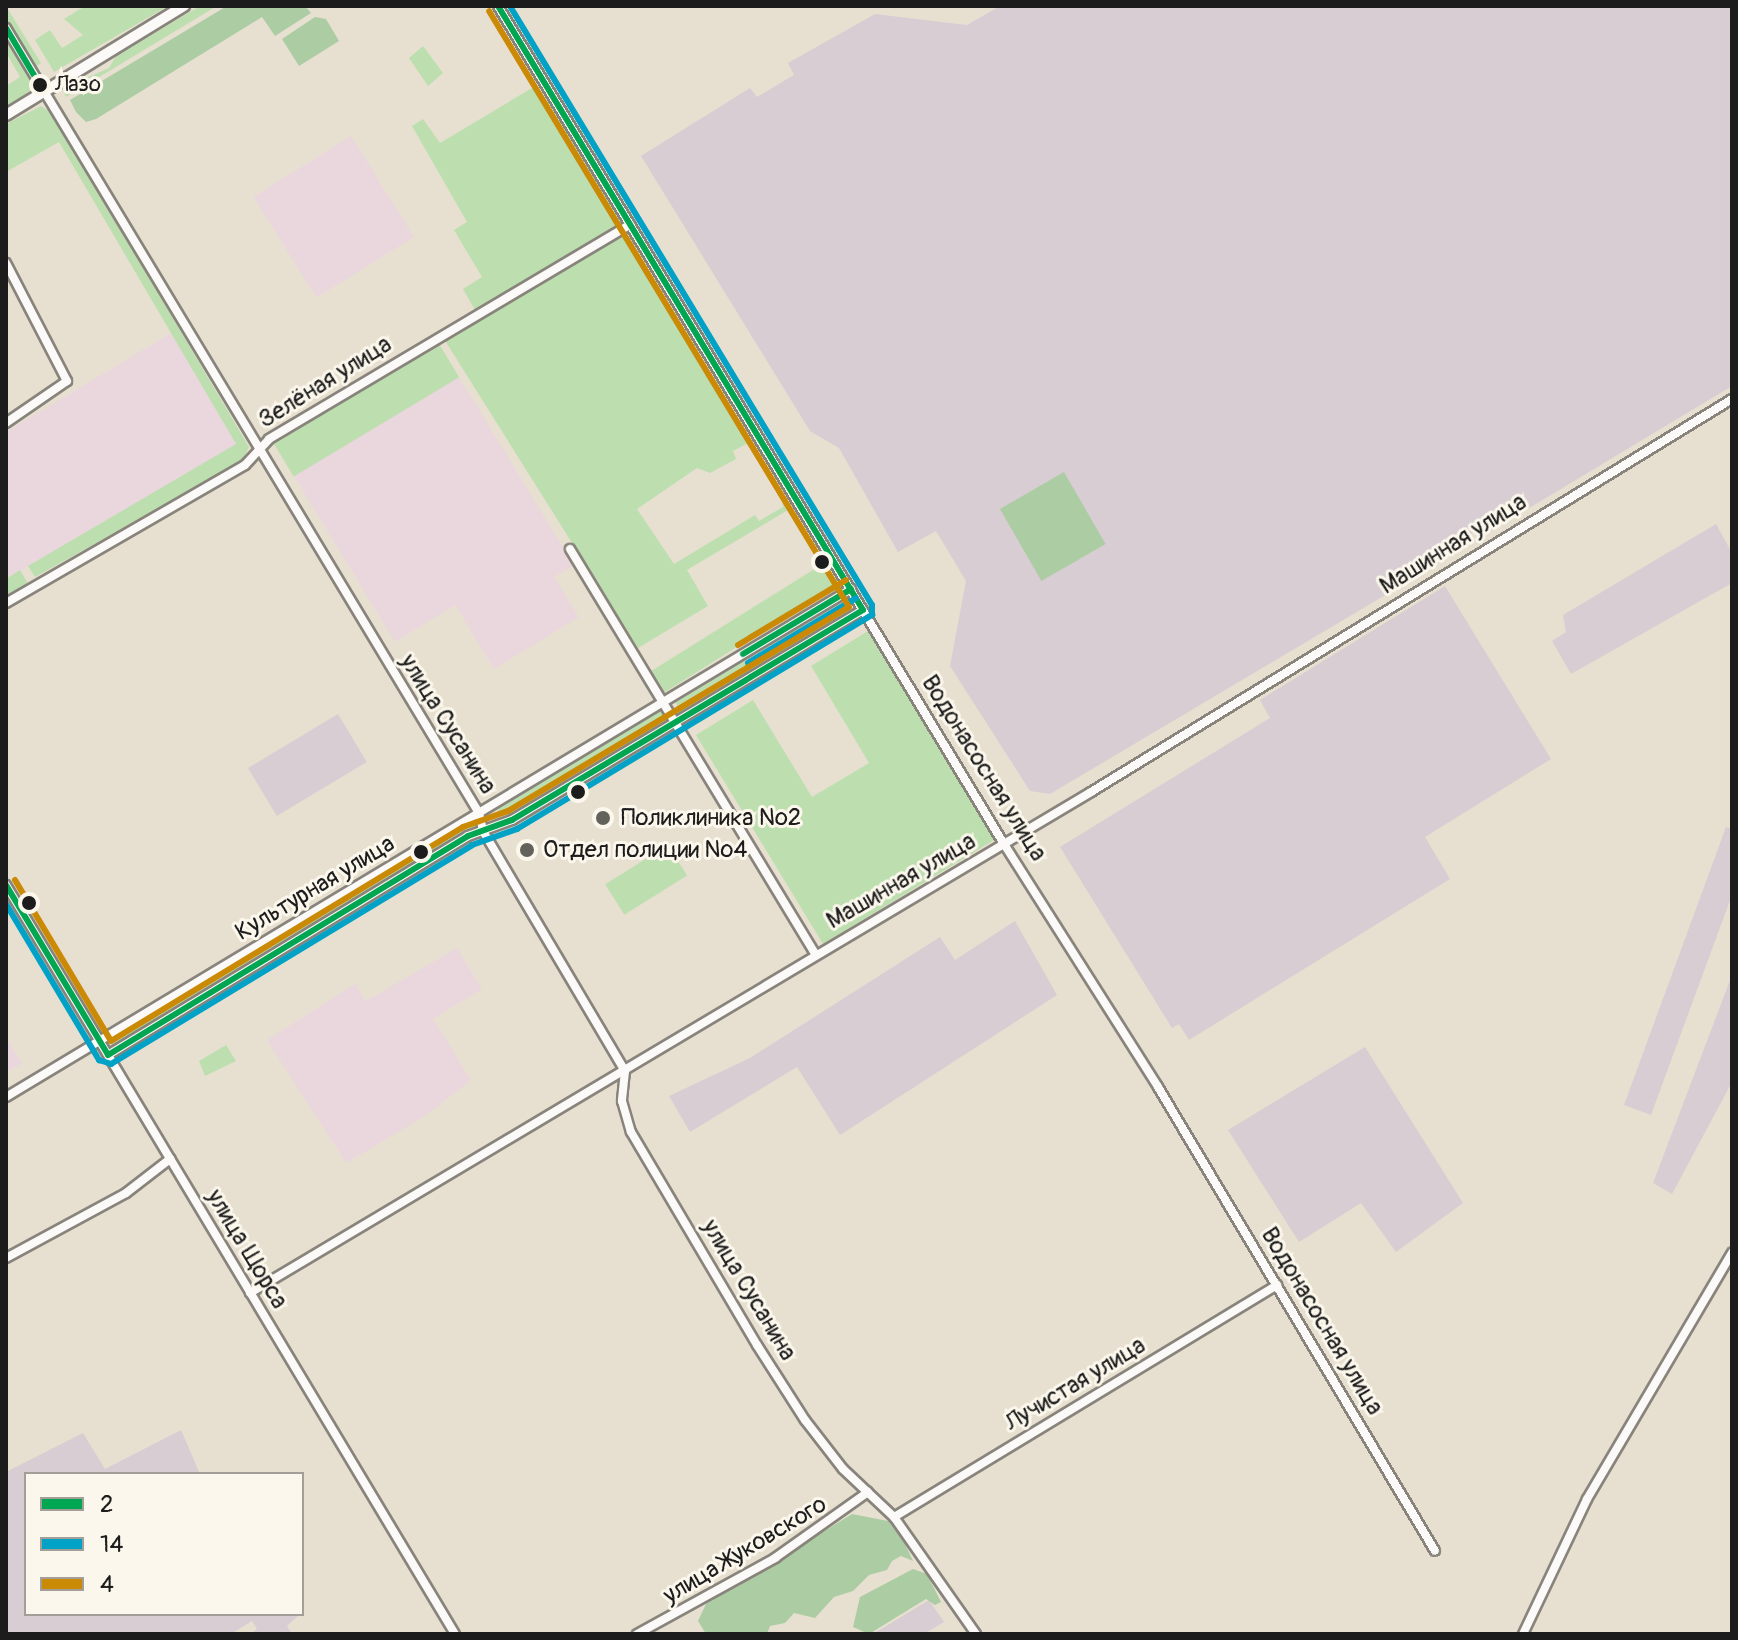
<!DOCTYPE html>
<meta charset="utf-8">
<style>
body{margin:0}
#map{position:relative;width:1738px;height:1640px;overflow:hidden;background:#e7e0d0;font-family:Pangolin,sans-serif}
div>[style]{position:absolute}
.built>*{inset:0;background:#ead7dd;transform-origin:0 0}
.industrial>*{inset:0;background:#d8cdd2;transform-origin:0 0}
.green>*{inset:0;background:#bddeaf;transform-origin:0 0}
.forest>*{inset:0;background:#accca3;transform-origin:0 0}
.roads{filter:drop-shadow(2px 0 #88847c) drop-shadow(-2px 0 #88847c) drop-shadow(0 2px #88847c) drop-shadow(0 -2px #88847c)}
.minor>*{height:8px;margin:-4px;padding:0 4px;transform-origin:4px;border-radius:4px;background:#fbfaf8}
.major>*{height:10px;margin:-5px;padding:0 5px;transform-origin:5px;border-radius:5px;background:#fbfaf8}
.bus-1>*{height:6px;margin:-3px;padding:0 3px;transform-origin:3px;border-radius:3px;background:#00a651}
.bus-2>*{height:6px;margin:-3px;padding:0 3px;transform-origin:3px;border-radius:3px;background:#01a2c5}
.bus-3>*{height:6px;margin:-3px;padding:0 3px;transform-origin:3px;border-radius:3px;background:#cb8a06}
.dots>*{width:22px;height:22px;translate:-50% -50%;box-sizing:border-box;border:4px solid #fbf7ec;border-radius:50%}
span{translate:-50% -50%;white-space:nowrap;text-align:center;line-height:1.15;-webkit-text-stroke:6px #fbf7ec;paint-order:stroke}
.bus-label{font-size:22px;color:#1c1c1c}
.left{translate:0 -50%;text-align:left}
.street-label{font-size:24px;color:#1c1c1c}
.poi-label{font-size:24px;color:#1c1c1c}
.frame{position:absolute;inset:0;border:8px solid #1c1c1c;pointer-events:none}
.legend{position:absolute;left:24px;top:1472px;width:280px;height:144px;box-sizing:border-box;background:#fbf7ec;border:2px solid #a29f99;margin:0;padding:10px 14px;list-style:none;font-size:24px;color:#1c1c1c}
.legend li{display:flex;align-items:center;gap:16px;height:40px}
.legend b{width:40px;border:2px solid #a29f99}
</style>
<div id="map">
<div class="built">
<i style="left:351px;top:136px;width:119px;height:115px;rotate:58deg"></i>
<i style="clip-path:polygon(171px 333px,237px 445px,6px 579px,6px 432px)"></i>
<i style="clip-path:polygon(459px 377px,574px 565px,554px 577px,579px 617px,494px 669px,455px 605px,395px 642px,294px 476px)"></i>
<i style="clip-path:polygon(457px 948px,482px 989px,433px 1019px,471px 1080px,425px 1116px,346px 1163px,267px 1040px,355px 984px,366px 1001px)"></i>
<i style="clip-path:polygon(6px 1037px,22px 1063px,6px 1073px)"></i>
</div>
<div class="industrial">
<i style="clip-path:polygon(1000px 6px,1732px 6px,1732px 386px,1491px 531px,1485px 525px,1441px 553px,1444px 560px,1419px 575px,1050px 794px,1030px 791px,950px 666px,966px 581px,936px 531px,898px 552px,839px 448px,810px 431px,641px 156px,750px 88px,757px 97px,794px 75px,788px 63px,875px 14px,967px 25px)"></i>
<i style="clip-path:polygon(1716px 524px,1732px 553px,1732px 583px,1571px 674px,1552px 641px,1566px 632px,1563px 615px)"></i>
<i style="clip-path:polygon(1445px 586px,1551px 759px,1425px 837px,1450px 879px,1189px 1040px,1179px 1024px,1172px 1028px,1060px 847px,1270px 718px,1260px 700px)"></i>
<i style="left:338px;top:714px;width:56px;height:105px;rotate:59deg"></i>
<i style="clip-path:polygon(1726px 827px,1732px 829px,1732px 895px,1651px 1115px,1624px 1105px)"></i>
<i style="clip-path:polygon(1015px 921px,1057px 995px,840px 1135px,797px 1067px,690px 1132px,669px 1096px,750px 1058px,940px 937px,955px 960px)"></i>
<i style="clip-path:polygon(1732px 975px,1732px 1082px,1672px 1194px,1653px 1183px)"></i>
<i style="clip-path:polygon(1365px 1047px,1463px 1203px,1396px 1252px,1361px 1203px,1299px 1242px,1228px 1130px)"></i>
<i style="clip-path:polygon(181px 1430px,200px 1474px,26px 1474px,26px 1614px,300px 1614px,287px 1626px,292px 1634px,250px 1634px,257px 1629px,252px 1621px,231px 1634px,6px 1634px,6px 1472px,83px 1433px,105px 1469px)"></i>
<i style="clip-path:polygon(929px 1600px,944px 1622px,924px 1634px,873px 1634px)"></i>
</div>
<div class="green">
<i style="clip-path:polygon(6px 6px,41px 63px,34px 68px,6px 21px)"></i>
<i style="clip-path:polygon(85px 6px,168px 6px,54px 72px,35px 40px,50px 30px,62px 48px,83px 35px,64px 19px)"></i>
<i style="clip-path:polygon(200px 6px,217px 6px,66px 97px,62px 89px,109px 68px,116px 56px)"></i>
<i style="clip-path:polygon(6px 35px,34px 87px,6px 110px,6px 86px,20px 77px,6px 52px)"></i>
<i style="clip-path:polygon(423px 46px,443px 73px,428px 86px,409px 58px)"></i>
<i style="clip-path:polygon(537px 85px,622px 221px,618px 228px,475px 310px,463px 289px,482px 277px,454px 230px,467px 222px,412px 126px,423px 119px,440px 143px)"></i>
<i style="clip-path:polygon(41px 106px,52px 113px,249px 447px,242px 462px,35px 577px,28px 566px,236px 444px,59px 142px,6px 172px,6px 124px)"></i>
<i style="clip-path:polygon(621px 234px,628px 235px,750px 442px,733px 451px,736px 459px,710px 473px,697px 468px,637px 509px,674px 564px,755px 515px,759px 521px,783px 507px,782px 498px,788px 510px,687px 570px,708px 606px,638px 648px,444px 339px)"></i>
<i style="left:438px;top:342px;width:41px;height:193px;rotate:59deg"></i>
<i style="left:821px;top:565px;width:25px;height:200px;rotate:58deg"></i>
<i style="clip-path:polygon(20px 570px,27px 582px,24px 588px,6px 599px,6px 579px)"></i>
<i style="left:846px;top:600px;width:12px;height:199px;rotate:59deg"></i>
<i style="clip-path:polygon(868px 631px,994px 840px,823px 944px,696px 735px,753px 700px,812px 797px,869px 763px,811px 666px)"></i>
<i style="left:661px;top:710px;width:13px;height:191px;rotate:61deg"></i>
<i style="clip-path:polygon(472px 821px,478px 822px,476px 828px,114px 1045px,110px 1039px)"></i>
<i style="left:668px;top:845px;width:36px;height:74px;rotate:58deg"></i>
<i style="clip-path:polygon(226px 1045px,236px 1061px,205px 1076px,199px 1061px)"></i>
</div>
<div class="forest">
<i style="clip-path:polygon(227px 6px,305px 6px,311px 13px,275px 36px,262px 17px,96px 119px,86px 122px,76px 112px,70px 100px)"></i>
<i style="clip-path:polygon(315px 17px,326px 19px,339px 41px,299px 66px,282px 39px)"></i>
<i style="left:1064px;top:472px;width:83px;height:74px;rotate:60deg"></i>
<i style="clip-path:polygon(852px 1514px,888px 1521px,900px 1533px,913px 1561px,901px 1556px,892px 1561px,887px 1570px,869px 1575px,853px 1591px,834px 1597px,815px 1618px,794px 1613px,785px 1623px,770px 1626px,767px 1634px,706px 1634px,698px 1621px,706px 1604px)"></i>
<i style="clip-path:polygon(913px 1569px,927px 1574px,941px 1602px,935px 1605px,926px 1599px,869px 1634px,853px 1627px,860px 1597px)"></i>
</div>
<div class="roads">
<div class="minor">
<i style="left:498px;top:6px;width:979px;rotate:58.88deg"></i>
<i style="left:1004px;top:844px;width:288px;rotate:57.6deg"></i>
<i style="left:1158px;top:1087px;width:540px;rotate:59.16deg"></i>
<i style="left:6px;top:28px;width:916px;rotate:58.93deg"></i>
<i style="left:479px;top:813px;width:18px;rotate:77deg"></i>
<i style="left:483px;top:831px;width:279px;rotate:59.4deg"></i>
<i style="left:625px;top:1071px;width:30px;rotate:96deg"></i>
<i style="left:622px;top:1101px;width:32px;rotate:74deg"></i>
<i style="left:631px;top:1132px;width:247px;rotate:59.4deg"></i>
<i style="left:757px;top:1345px;width:89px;rotate:57.4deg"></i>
<i style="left:805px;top:1420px;width:62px;rotate:52.2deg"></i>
<i style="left:843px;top:1469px;width:70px;rotate:43.3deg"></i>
<i style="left:894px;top:1517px;width:143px;rotate:55deg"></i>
<i style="left:6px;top:263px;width:133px;rotate:62.7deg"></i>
<i style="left:67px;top:381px;width:74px;rotate:145.5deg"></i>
<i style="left:570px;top:549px;width:472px;rotate:58.8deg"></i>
<i style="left:6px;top:603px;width:276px;rotate:-30deg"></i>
<i style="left:245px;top:465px;width:35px;rotate:-47deg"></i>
<i style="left:269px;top:439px;width:420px;rotate:-30.7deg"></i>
<i style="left:6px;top:885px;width:873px;rotate:59.06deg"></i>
<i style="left:108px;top:1055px;width:421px;rotate:-31.3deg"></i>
<i style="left:468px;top:836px;width:47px;rotate:-20deg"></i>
<i style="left:512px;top:820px;width:409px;rotate:-30.9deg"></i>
<i style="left:6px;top:1097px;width:986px;rotate:-31.01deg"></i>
<i style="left:6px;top:1258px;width:136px;rotate:-28.4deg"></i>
<i style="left:126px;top:1193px;width:56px;rotate:-37.7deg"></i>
<i style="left:250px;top:1293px;width:979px;rotate:-30.78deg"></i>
<i style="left:1091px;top:792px;width:752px;rotate:-31.51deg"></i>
<i style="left:894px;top:1517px;width:448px;rotate:-31.2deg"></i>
<i style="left:637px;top:1634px;width:158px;rotate:-28.8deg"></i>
<i style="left:775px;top:1558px;width:114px;rotate:-35.4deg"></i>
<i style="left:1523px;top:1634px;width:149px;rotate:-64.6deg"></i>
<i style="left:1587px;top:1499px;width:286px;rotate:-59.5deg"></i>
</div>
<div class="major">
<i style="left:6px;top:115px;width:209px;rotate:-31.5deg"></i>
</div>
</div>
<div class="bus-1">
<i style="left:6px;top:28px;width:74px;rotate:59.3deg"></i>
<i style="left:743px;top:654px;width:126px;rotate:-31deg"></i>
<i style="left:6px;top:885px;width:198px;rotate:59deg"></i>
<i style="left:108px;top:1055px;width:421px;rotate:-31.3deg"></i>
<i style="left:468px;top:836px;width:47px;rotate:-20deg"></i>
<i style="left:512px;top:820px;width:409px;rotate:-30.9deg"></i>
<i style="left:863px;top:610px;width:706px;rotate:-121.14deg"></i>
</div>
<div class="bus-2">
<i style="left:748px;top:663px;width:126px;rotate:-31deg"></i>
<i style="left:6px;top:904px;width:182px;rotate:59.2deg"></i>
<i style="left:99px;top:1060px;width:13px;rotate:18deg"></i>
<i style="left:111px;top:1064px;width:422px;rotate:-31.2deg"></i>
<i style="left:472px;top:845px;width:48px;rotate:-19.6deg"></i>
<i style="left:517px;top:829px;width:415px;rotate:-31.1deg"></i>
<i style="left:872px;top:615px;width:10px;rotate:-90deg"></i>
<i style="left:872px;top:605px;width:700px;rotate:-121.15deg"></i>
</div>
<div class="bus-3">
<i style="left:738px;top:645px;width:126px;rotate:-31deg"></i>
<i style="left:15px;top:880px;width:187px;rotate:59.2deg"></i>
<i style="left:111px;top:1041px;width:412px;rotate:-31.3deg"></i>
<i style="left:463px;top:827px;width:48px;rotate:-19.6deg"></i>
<i style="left:508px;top:811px;width:397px;rotate:-30.9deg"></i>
<i style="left:849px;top:607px;width:696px;rotate:-121.13deg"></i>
</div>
<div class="dots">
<i style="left:40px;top:85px;background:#1c1c1c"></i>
<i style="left:822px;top:562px;background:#1c1c1c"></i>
<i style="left:578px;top:792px;background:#1c1c1c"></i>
<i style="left:603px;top:818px;background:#63615b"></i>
<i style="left:527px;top:850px;background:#63615b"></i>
<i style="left:421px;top:852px;background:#1c1c1c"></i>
<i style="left:29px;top:903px;background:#1c1c1c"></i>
</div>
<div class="bus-label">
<span class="left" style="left:55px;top:85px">Лазо</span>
</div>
<div class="street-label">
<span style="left:325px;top:382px;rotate:-32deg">Зелёная улица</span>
<span style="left:1453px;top:544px;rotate:-32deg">Машинная улица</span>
<span style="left:448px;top:724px;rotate:58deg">улица Сусанина</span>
<span style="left:984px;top:768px;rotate:58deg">Водонасосная улица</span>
<span style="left:901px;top:881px;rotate:-30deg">Машинная улица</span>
<span style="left:315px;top:888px;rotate:-31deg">Культурная улица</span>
<span style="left:247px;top:1249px;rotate:59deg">улица Щорса</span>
<span style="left:749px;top:1290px;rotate:59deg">улица Сусанина</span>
<span style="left:1322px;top:1321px;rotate:59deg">Водонасосная улица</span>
<span style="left:1075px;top:1384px;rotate:-31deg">Лучистая улица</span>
<span style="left:745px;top:1550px;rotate:-31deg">улица Жуковского</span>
</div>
<div class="poi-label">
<span class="left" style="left:621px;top:818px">Поликлиника №2</span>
<span class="left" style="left:543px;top:850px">Отдел полиции №4</span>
</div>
<div class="frame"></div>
<ul class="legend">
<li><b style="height:10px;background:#00a651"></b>2</li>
<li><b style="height:10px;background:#01a2c5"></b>14</li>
<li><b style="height:10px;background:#cb8a06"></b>4</li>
</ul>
</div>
